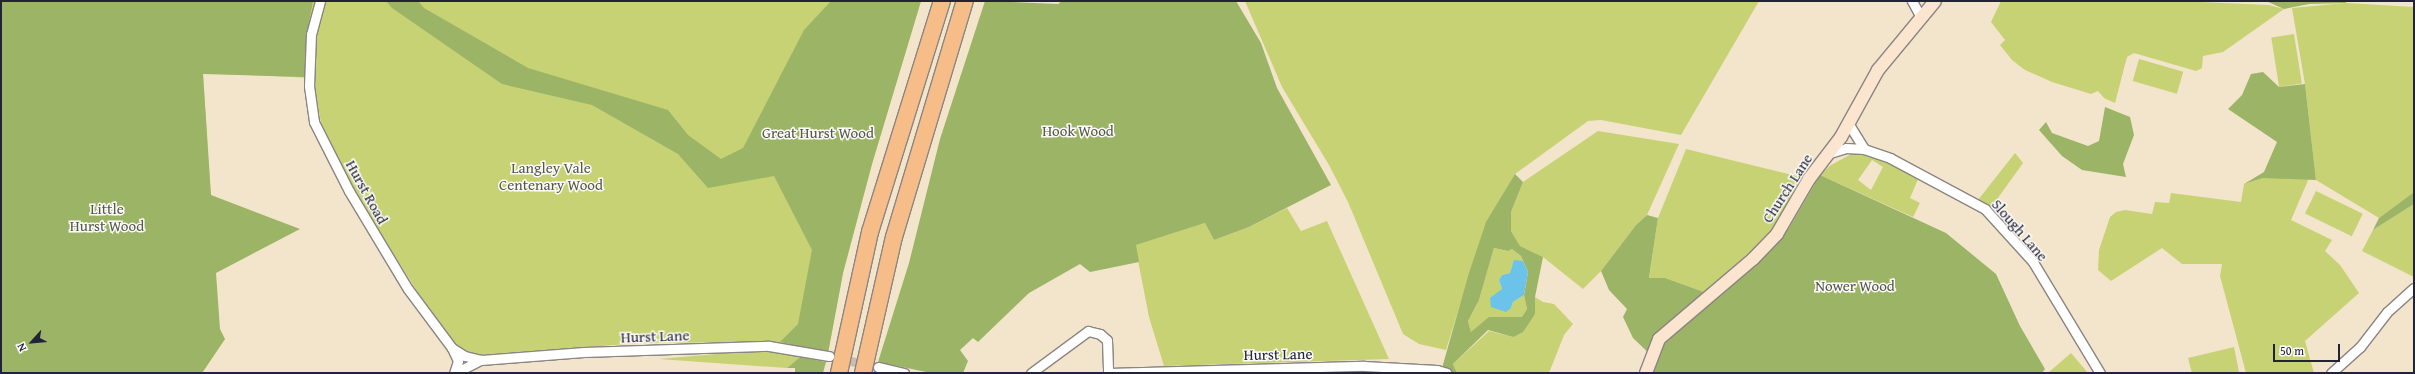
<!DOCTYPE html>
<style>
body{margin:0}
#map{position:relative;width:2415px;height:374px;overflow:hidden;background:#f3e5cb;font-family:"Gentium Book Plus",serif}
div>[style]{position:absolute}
.green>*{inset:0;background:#c6d274;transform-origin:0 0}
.forest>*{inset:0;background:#9cb466}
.water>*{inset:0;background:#6cc3e9}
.street-tunnel>*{height:9px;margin-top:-4.5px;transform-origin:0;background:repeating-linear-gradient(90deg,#c9beae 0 9px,transparent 0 13.5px)}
.roads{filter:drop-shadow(1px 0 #8a8483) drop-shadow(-1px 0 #8a8483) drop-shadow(0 1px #8a8483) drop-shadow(0 -1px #8a8483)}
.street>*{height:9px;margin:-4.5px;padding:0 4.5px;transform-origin:4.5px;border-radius:4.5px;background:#fff}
.secondary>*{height:12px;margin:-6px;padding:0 6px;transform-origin:6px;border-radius:6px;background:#fce5cf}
.highway>*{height:16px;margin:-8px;padding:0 8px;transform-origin:8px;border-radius:8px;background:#f7bd88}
span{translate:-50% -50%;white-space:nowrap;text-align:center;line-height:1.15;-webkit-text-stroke:3px #fdfcf7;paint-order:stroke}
.park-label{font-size:15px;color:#53574c}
.street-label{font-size:15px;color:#22223b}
.frame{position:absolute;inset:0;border:2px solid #22223b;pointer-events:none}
.north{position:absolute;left:12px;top:322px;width:40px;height:40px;-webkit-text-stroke:3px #fdfcf7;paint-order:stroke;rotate:243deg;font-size:11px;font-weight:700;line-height:16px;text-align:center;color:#22223b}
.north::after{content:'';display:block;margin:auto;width:14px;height:18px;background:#22223b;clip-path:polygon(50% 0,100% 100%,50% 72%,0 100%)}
.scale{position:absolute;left:2273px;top:344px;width:67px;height:18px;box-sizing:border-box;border:2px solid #22223b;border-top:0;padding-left:5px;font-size:12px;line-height:14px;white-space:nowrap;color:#22223b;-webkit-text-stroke:3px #fdfcf7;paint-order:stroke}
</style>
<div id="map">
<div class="green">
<i style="clip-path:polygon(1px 1px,921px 1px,872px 164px,843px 273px,828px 353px,780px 342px,642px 343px,478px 355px,457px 347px,438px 325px,348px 181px,323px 132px,312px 78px,203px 73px,212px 216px,189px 318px,225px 339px,202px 373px,1px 373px)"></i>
<i style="clip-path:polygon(1245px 1px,1759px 1px,1681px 135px,1601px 120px,1588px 121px,1515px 174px,1484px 228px,1446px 350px,1419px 344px,1403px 334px,1348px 202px,1329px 165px,1282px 87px)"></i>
<i style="clip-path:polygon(2001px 1px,2175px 1px,2269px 5px,2284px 9px,2223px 52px,2203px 56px,2202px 68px,2196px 71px,2134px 53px,2127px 57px,2115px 103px,2104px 98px,2098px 91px,2091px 94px,2052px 82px,2025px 70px,2012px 60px,2000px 45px,2005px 40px,1991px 22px)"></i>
<i style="clip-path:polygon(2346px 3px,2414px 7px,2414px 192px,2379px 218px,2316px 180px,2305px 84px,2292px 8px)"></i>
<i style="left:2294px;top:34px;width:50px;height:23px;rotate:81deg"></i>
<i style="left:2139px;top:59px;width:46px;height:23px;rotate:16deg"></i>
<i style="clip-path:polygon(1598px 131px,1679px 144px,1647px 215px,1636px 225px,1601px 271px,1583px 289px,1543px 257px,1520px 246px,1511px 231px,1511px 212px,1523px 182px)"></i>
<i style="clip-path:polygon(1686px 149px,1801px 177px,1785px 211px,1769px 235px,1704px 292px,1665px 278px,1649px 279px,1658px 218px)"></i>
<i style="clip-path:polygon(evenodd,1855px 152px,1868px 155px,1919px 177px,1910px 198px,1920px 203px,1913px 217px,1820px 175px,1831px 165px,1855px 152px,1872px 160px,1883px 167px,1871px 190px,1858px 180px,1872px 160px)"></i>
<i style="clip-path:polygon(2015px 153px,2023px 163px,1990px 209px,1978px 200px)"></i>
<i style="clip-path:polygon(2263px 178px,2309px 178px,2291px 220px,2332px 240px,2325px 251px,2340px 265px,2359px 293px,2305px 341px,2314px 373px,2246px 373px,2220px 276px,2222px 264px,2182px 264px,2162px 248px,2111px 281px,2098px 270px,2099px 250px,2110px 217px,2116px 212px,2125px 210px,2152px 214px,2155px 202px,2169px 203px,2171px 193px,2241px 202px,2244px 184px)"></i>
<i style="left:2316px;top:191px;width:52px;height:25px;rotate:26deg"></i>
<i style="clip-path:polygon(2414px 204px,2414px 277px,2362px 251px,2373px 230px)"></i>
<i style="clip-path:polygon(1287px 208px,1301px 231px,1327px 221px,1389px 359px,1164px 366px,1149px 317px,1135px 245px,1205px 223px,1214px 240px,1249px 227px)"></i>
<i style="clip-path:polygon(1494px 248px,1507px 251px,1512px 249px,1521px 256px,1523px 261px,1514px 261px,1510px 273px,1502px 275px,1499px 280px,1502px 289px,1499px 293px,1511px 308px,1513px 302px,1524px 295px,1527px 309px,1522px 317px,1510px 318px,1471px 332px,1468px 321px,1479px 300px)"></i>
<i style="clip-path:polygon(1535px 297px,1543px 302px,1554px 304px,1573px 324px,1564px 335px,1549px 373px,1457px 373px,1453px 364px,1489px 331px,1513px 337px,1535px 314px)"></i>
<i style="clip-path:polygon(2234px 347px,2239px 372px,2192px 373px,2188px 358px)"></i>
<i style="clip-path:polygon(761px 350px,800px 357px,787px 368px,659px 359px)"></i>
<i style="clip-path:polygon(2071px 353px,2088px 373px,2048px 373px)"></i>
</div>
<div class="forest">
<i style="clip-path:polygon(1px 1px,313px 1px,306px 38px,305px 77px,203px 74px,211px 195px,300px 229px,216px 273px,220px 329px,225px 339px,202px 373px,1px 373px)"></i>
<i style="clip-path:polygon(386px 1px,418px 1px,424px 8px,528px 68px,668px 110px,688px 135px,721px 159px,743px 148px,804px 30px,831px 1px,921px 1px,872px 164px,843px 273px,828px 353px,780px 342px,798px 324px,812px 250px,774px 176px,708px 188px,678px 154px,592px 105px,502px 84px,392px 8px)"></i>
<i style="clip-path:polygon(985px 1px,1058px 4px,1062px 1px,1236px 1px,1261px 43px,1277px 88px,1331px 185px,1249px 227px,1214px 240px,1205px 223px,1136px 245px,1139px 262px,1090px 272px,1080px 264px,1029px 293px,978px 342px,973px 338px,960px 350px,968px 361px,963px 373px,931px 373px,878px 362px,909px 263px,940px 139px)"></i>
<i style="clip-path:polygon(2266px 1px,2346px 1px,2346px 3px,2309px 4px,2284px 9px)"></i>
<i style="clip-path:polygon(2263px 72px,2279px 87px,2305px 84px,2316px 180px,2263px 178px,2244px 184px,2264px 172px,2277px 142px,2228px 109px,2242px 95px,2251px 74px)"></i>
<i style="clip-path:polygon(2105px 107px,2130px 117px,2134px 135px,2123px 164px,2126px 177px,2082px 170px,2062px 156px,2039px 130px,2046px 122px,2052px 133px,2088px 146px,2099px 141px)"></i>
<i style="clip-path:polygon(evenodd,1515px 174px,1523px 182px,1511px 212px,1511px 231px,1520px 246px,1543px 257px,1535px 297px,1535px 314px,1523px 332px,1513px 337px,1488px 330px,1453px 364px,1457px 373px,1454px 373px,1442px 368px,1469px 273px,1486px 222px,1515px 174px,1494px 248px,1508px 251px,1512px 249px,1521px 256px,1528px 272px,1524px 295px,1527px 309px,1522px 317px,1489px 317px,1471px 332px,1468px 321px,1479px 300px,1494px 248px)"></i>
<i style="clip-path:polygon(1820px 175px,1946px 233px,1996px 274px,2020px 326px,2045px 369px,2042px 373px,1650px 373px,1656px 360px,1633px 338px,1623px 317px,1627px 309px,1609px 290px,1601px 271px,1636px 225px,1647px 215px,1658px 218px,1649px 278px,1665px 278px,1704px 292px,1711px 299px,1762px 256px,1789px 228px)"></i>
<i style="clip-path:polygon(2414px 192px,2414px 204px,2373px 230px,2379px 218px)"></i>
<i style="clip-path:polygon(800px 357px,826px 362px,823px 373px,795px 373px,795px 368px,787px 368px)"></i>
</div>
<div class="water">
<i style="clip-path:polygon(1514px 260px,1523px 261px,1528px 272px,1524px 295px,1513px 302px,1511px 308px,1506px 312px,1491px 307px,1490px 298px,1502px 289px,1499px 280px,1502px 275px,1510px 273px)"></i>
</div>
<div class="street-tunnel">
<i style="left:838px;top:358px;width:32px;rotate:13deg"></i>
</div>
<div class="roads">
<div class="street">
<i style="left:320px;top:1px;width:34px;rotate:105deg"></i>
<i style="left:311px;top:34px;width:52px;rotate:92.2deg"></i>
<i style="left:309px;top:86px;width:36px;rotate:82deg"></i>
<i style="left:314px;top:122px;width:77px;rotate:63.1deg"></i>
<i style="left:349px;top:191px;width:114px;rotate:59deg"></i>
<i style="left:408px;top:289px;width:74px;rotate:53.3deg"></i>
<i style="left:452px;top:348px;width:15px;rotate:32deg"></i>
<i style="left:465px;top:356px;width:16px;rotate:14deg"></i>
<i style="left:481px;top:360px;width:103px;rotate:-4.4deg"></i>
<i style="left:584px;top:352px;width:185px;rotate:-1.9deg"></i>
<i style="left:769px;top:346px;width:61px;rotate:9.5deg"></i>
<i style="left:1912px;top:1px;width:18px;rotate:61deg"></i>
<i style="left:1848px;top:123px;width:31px;rotate:58deg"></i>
<i style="left:1830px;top:153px;width:17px;rotate:-17deg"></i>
<i style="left:1846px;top:148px;width:18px;rotate:3deg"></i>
<i style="left:1864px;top:149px;width:28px;rotate:19deg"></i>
<i style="left:1890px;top:158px;width:108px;rotate:28.2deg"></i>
<i style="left:1985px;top:209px;width:72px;rotate:47.8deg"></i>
<i style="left:2033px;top:262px;width:130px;rotate:58.9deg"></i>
<i style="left:452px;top:348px;width:14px;rotate:65deg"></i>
<i style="left:458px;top:361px;width:13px;rotate:108deg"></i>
<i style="left:878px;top:367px;width:27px;rotate:13deg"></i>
<i style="left:455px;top:373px;width:29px;rotate:-27deg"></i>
<i style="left:1031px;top:373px;width:71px;rotate:-36.4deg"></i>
<i style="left:1088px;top:331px;width:12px;rotate:14deg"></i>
<i style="left:1100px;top:334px;width:9px;rotate:41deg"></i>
<i style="left:1107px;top:340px;width:33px;rotate:88deg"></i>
<i style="left:1108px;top:373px;width:256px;rotate:-1.6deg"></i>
<i style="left:1364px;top:366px;width:73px;rotate:3.1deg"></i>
<i style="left:1437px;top:370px;width:10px;rotate:17deg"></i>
<i style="left:2331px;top:373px;width:39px;rotate:-42deg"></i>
<i style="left:2360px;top:347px;width:44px;rotate:-52.4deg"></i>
<i style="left:2387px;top:312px;width:36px;rotate:-42deg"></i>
</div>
<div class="secondary">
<i style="left:1646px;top:373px;width:36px;rotate:-69deg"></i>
<i style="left:1659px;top:339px;width:123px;rotate:-40.4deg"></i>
<i style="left:1753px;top:259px;width:35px;rotate:-46deg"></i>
<i style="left:1777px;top:234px;width:64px;rotate:-59.8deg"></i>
<i style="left:1809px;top:179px;width:53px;rotate:-52.7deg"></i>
<i style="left:1841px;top:137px;width:77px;rotate:-61.1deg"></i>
<i style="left:1878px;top:70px;width:89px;rotate:-50.4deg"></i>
</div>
<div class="highway">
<i style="left:839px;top:373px;width:144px;rotate:-77.6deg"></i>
<i style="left:870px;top:232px;width:242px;rotate:-72.7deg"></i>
<i style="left:863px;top:373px;width:139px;rotate:-77.2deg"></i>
<i style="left:894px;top:237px;width:246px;rotate:-73.3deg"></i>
</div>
</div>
<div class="park-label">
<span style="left:1078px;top:131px">Hook Wood</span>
<span style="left:818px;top:133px">Great Hurst Wood</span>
<span style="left:551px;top:176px">Langley Vale<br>Centenary Wood</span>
<span style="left:107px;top:217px">Little<br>Hurst Wood</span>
<span style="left:1855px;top:286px">Nower Wood</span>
</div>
<div class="street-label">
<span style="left:1787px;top:188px;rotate:-57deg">Church Lane</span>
<span style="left:367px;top:192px;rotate:61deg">Hurst Road</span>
<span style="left:2020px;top:230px;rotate:49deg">Slough Lane</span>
<span style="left:655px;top:336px;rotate:-2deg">Hurst Lane</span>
<span style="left:1278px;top:354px;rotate:-1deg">Hurst Lane</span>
</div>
<div class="frame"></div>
<div class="north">N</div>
<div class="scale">50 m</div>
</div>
